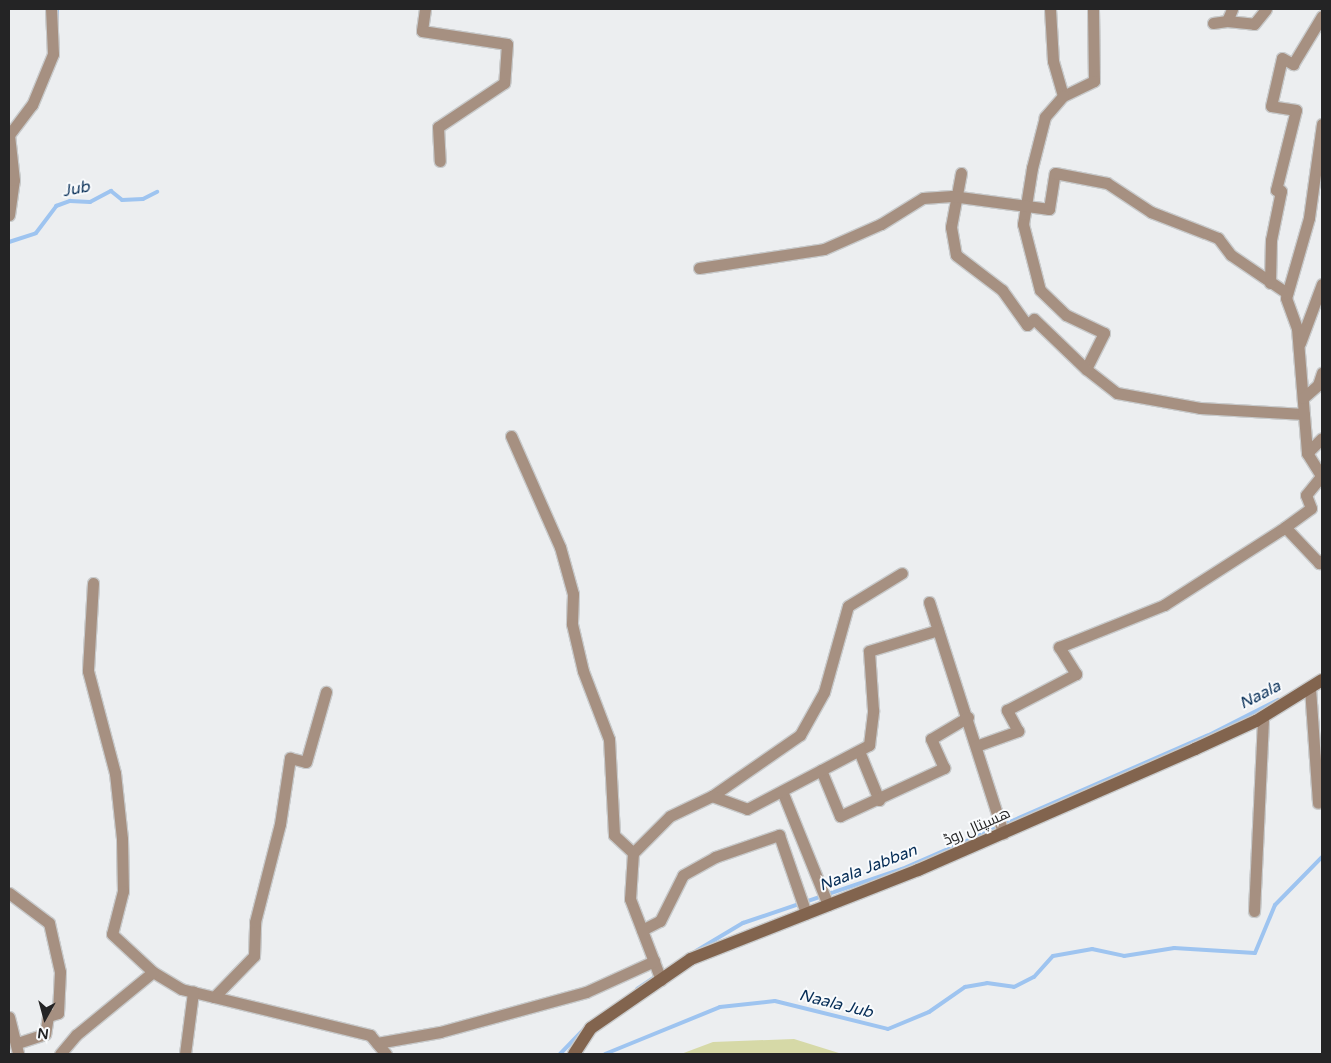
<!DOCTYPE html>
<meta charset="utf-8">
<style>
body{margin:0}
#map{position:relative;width:1331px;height:1063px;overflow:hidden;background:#eceef0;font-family:"Varela Round",Cairo,sans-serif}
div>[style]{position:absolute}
.green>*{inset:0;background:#d6d9a7}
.stream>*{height:4px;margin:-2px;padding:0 2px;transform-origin:2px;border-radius:2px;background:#9ec4f0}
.roads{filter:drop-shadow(1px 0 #c8cacb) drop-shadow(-1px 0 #c8cacb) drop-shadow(0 1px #c8cacb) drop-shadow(0 -1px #c8cacb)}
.minor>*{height:11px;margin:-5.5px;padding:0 5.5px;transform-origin:5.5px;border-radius:5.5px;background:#a69081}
.secondary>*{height:12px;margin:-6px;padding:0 6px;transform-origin:6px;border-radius:6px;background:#82644e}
span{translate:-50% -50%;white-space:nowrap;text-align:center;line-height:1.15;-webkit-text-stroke:4px #f9fbfd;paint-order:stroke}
.street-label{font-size:15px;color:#242425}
.water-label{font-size:16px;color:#062d56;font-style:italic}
.frame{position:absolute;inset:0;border:10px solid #242425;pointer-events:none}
.north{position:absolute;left:20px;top:993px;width:50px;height:50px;-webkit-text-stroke:4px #f9fbfd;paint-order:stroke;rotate:187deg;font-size:14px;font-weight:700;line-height:20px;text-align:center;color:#242425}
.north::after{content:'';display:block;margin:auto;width:18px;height:22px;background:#242425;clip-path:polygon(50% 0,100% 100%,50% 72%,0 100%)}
</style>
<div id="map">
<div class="green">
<i style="clip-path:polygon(794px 1039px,842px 1054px,681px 1054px,713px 1042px)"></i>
</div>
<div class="stream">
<i style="left:57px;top:25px;width:15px;rotate:-90deg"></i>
<i style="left:9px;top:242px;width:28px;rotate:-18deg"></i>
<i style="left:36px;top:233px;width:34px;rotate:-53deg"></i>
<i style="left:56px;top:206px;width:15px;rotate:-20deg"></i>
<i style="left:70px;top:201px;width:20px;rotate:3deg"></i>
<i style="left:90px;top:202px;width:24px;rotate:-28deg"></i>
<i style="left:111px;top:191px;width:14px;rotate:39deg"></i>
<i style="left:122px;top:200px;width:21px;rotate:-3deg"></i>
<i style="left:143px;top:199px;width:16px;rotate:-27deg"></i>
<i style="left:696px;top:951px;width:55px;rotate:-30.8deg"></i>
<i style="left:743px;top:923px;width:168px;rotate:-18.8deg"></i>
<i style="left:902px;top:869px;width:333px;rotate:-23.6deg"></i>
<i style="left:1207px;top:736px;width:80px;rotate:-26.9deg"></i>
<i style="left:637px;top:989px;width:23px;rotate:-34deg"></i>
<i style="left:560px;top:1054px;width:39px;rotate:-46deg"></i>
<i style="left:605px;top:1054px;width:124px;rotate:-22.2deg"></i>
<i style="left:720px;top:1007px;width:55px;rotate:-6.2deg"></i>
<i style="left:775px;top:1001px;width:116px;rotate:13.9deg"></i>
<i style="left:888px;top:1029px;width:44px;rotate:-22.5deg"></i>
<i style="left:929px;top:1012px;width:44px;rotate:-34.8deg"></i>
<i style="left:965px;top:987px;width:22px;rotate:-10deg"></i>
<i style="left:987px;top:983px;width:27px;rotate:8deg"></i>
<i style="left:1014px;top:987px;width:22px;rotate:-27deg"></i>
<i style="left:1034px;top:977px;width:28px;rotate:-48deg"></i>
<i style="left:1053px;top:956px;width:40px;rotate:-10deg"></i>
<i style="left:1092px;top:949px;width:33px;rotate:12deg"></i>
<i style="left:1124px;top:956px;width:51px;rotate:-9.1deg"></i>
<i style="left:1174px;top:948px;width:81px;rotate:3.5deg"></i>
<i style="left:1255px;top:953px;width:52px;rotate:-67.4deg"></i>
<i style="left:1275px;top:905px;width:67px;rotate:-45.6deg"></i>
</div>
<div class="roads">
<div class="minor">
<i style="left:425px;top:9px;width:22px;rotate:98deg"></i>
<i style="left:422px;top:31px;width:86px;rotate:8.7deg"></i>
<i style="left:507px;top:44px;width:39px;rotate:94deg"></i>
<i style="left:504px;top:83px;width:79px;rotate:146.3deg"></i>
<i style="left:438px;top:127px;width:34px;rotate:87deg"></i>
<i style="left:1050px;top:9px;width:52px;rotate:86.7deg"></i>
<i style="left:1053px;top:61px;width:36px;rotate:74deg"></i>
<i style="left:1093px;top:9px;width:72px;rotate:89.2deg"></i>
<i style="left:1094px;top:81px;width:34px;rotate:154deg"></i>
<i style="left:1063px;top:96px;width:28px;rotate:131deg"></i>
<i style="left:1045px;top:117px;width:53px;rotate:104.3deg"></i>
<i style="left:1032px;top:168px;width:57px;rotate:99.1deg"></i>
<i style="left:1023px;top:224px;width:68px;rotate:75.6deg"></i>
<i style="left:1040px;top:290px;width:36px;rotate:44deg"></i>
<i style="left:1066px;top:315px;width:42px;rotate:25.3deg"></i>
<i style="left:1104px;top:333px;width:40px;rotate:116.6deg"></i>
<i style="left:1086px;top:369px;width:39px;rotate:38deg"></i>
<i style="left:1117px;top:393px;width:84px;rotate:10.2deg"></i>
<i style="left:1200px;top:408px;width:104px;rotate:3.3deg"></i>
<i style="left:1227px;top:21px;width:27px;rotate:6deg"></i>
<i style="left:1254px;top:24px;width:19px;rotate:-51deg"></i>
<i style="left:1213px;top:23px;width:14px;rotate:-8deg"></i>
<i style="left:1227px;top:21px;width:13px;rotate:-67deg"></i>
<i style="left:1322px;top:124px;width:95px;rotate:97.9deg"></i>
<i style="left:1309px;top:218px;width:83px;rotate:106deg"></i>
<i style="left:1286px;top:298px;width:32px;rotate:70deg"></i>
<i style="left:1297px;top:328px;width:125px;rotate:85.4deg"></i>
<i style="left:1307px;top:453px;width:28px;rotate:58deg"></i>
<i style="left:961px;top:173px;width:55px;rotate:100.5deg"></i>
<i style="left:951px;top:227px;width:28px;rotate:80deg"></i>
<i style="left:956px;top:255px;width:58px;rotate:37.3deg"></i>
<i style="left:1002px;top:290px;width:43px;rotate:54.5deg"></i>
<i style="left:1027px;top:325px;width:9px;rotate:-41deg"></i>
<i style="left:1034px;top:319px;width:72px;rotate:43.9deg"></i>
<i style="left:9px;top:215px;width:35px;rotate:-82deg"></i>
<i style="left:14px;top:180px;width:45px;rotate:-96.3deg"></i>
<i style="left:9px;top:135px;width:38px;rotate:-53deg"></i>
<i style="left:32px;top:105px;width:55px;rotate:-67.6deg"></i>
<i style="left:53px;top:54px;width:45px;rotate:-92.5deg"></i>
<i style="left:699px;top:268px;width:126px;rotate:-8.6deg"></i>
<i style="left:824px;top:249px;width:62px;rotate:-23.7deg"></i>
<i style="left:881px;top:224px;width:49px;rotate:-31.8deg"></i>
<i style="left:923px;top:198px;width:29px;rotate:-4deg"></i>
<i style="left:952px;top:196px;width:98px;rotate:7.6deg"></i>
<i style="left:1049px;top:209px;width:36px;rotate:-81deg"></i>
<i style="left:1055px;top:173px;width:53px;rotate:10.9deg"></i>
<i style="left:1107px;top:183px;width:53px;rotate:33.4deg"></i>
<i style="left:1151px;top:212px;width:72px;rotate:21.2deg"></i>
<i style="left:1218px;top:238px;width:21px;rotate:53deg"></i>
<i style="left:1231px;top:255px;width:68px;rotate:34.2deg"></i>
<i style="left:1270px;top:283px;width:43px;rotate:-88.7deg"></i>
<i style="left:1271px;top:240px;width:50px;rotate:-78.5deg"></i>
<i style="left:1281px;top:191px;width:5px;rotate:-169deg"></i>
<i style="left:1276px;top:190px;width:82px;rotate:-76deg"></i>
<i style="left:1296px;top:110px;width:25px;rotate:-171deg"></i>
<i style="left:1271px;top:106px;width:49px;rotate:-77.1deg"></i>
<i style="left:1282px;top:58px;width:13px;rotate:29deg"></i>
<i style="left:1293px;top:64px;width:56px;rotate:-58.9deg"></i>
<i style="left:1300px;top:343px;width:63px;rotate:-69.6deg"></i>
<i style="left:1303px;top:398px;width:20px;rotate:-41deg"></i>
<i style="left:1318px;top:385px;width:13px;rotate:-72deg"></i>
<i style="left:511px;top:436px;width:121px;rotate:66.2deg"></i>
<i style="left:560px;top:547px;width:49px;rotate:74.5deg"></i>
<i style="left:573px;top:594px;width:30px;rotate:92deg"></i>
<i style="left:572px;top:624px;width:48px;rotate:76.8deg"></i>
<i style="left:583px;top:671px;width:73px;rotate:69.1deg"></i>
<i style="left:609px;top:739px;width:96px;rotate:87deg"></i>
<i style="left:614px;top:835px;width:26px;rotate:43deg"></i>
<i style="left:1307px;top:453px;width:21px;rotate:-45deg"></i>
<i style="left:1285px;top:527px;width:50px;rotate:46.6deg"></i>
<i style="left:1319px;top:563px;width:4px;rotate:-45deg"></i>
<i style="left:93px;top:583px;width:88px;rotate:93.3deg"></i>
<i style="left:88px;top:671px;width:106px;rotate:75.2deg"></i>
<i style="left:115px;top:773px;width:66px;rotate:83.9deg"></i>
<i style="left:122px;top:839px;width:52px;rotate:88.9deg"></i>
<i style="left:123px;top:891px;width:44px;rotate:104.3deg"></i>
<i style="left:112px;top:934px;width:56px;rotate:42.8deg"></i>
<i style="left:153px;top:972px;width:33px;rotate:31deg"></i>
<i style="left:181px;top:989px;width:195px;rotate:13.7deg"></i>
<i style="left:370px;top:1035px;width:25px;rotate:50deg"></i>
<i style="left:929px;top:602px;width:243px;rotate:72.2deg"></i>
<i style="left:1310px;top:688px;width:115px;rotate:86deg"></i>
<i style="left:976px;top:746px;width:45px;rotate:-19.7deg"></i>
<i style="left:1018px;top:731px;width:24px;rotate:-118deg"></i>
<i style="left:1007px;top:710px;width:78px;rotate:-27.6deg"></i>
<i style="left:1076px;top:674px;width:32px;rotate:-122deg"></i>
<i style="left:1059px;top:647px;width:113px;rotate:-21.8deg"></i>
<i style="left:1164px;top:605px;width:139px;rotate:-32.7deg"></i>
<i style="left:1281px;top:530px;width:37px;rotate:-36deg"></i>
<i style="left:1311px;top:508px;width:14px;rotate:-111deg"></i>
<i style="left:1306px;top:495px;width:26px;rotate:-51deg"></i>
<i style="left:859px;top:751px;width:53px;rotate:67.8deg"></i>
<i style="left:821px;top:770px;width:50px;rotate:67.6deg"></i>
<i style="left:840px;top:816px;width:115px;rotate:-24.8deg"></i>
<i style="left:944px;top:768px;width:32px;rotate:-114deg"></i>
<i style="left:931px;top:739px;width:43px;rotate:-30.7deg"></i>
<i style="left:782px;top:791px;width:123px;rotate:68deg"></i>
<i style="left:712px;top:796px;width:107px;rotate:-34.7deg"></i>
<i style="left:800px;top:735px;width:49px;rotate:-60.8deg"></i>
<i style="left:824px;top:692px;width:89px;rotate:-74.4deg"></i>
<i style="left:848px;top:606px;width:63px;rotate:-31.4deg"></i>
<i style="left:9px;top:893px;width:50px;rotate:36.9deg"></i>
<i style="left:49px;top:923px;width:50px;rotate:77.3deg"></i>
<i style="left:60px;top:972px;width:41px;rotate:92.8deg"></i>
<i style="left:58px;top:1013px;width:10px;rotate:163deg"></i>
<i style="left:48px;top:1016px;width:18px;rotate:99deg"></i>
<i style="left:45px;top:1034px;width:29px;rotate:162deg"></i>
<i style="left:1254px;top:911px;width:194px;rotate:-87.3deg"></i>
<i style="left:642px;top:930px;width:20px;rotate:-27deg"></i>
<i style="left:660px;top:921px;width:51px;rotate:-63.4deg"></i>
<i style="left:683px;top:875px;width:37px;rotate:-29deg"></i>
<i style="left:715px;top:857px;width:68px;rotate:-19deg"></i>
<i style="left:779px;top:835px;width:83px;rotate:70.9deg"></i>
<i style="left:661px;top:980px;width:87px;rotate:-110.9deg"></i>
<i style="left:630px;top:899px;width:46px;rotate:-86.3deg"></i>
<i style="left:633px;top:853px;width:52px;rotate:-45deg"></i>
<i style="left:670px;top:816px;width:47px;rotate:-25.5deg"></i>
<i style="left:712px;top:796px;width:37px;rotate:20deg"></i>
<i style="left:747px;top:809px;width:138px;rotate:-27.7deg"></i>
<i style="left:869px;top:745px;width:35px;rotate:-83deg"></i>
<i style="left:873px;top:710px;width:59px;rotate:-93.9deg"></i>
<i style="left:869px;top:651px;width:72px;rotate:-16.9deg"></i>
<i style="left:214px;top:997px;width:57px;rotate:-45.7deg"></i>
<i style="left:254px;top:956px;width:34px;rotate:-88deg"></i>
<i style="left:255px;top:922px;width:101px;rotate:-75.7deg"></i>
<i style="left:280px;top:824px;width:67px;rotate:-81.4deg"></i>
<i style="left:290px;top:758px;width:16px;rotate:14deg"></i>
<i style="left:306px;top:762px;width:73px;rotate:-74.1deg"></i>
<i style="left:9px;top:1017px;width:38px;rotate:76deg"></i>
<i style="left:377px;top:1043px;width:64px;rotate:-9.9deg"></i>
<i style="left:440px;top:1032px;width:151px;rotate:-15.3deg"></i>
<i style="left:586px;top:992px;width:75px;rotate:-24.5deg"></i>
<i style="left:60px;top:1054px;width:25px;rotate:-50deg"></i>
<i style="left:76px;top:1035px;width:99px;rotate:-39.3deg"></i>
<i style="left:185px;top:1054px;width:63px;rotate:-82.6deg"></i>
</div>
<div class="secondary">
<i style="left:574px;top:1054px;width:31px;rotate:-57deg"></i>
<i style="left:591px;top:1028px;width:121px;rotate:-34.6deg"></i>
<i style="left:691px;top:959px;width:244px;rotate:-21.4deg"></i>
<i style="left:918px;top:870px;width:302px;rotate:-23.6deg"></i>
<i style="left:1195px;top:749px;width:67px;rotate:-24.7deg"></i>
<i style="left:1256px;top:721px;width:78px;rotate:-31.8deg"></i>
</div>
</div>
<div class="street-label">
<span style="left:977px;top:827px;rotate:-24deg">ھسپتال روڈ</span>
</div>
<div class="water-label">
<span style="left:76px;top:189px;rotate:-11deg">Jub</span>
<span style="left:1260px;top:695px;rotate:-27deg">Naala</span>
<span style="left:868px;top:868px;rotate:-21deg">Naala Jabban</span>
<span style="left:836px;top:1004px;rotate:14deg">Naala Jub</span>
</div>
<div class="frame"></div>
<div class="north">N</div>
</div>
